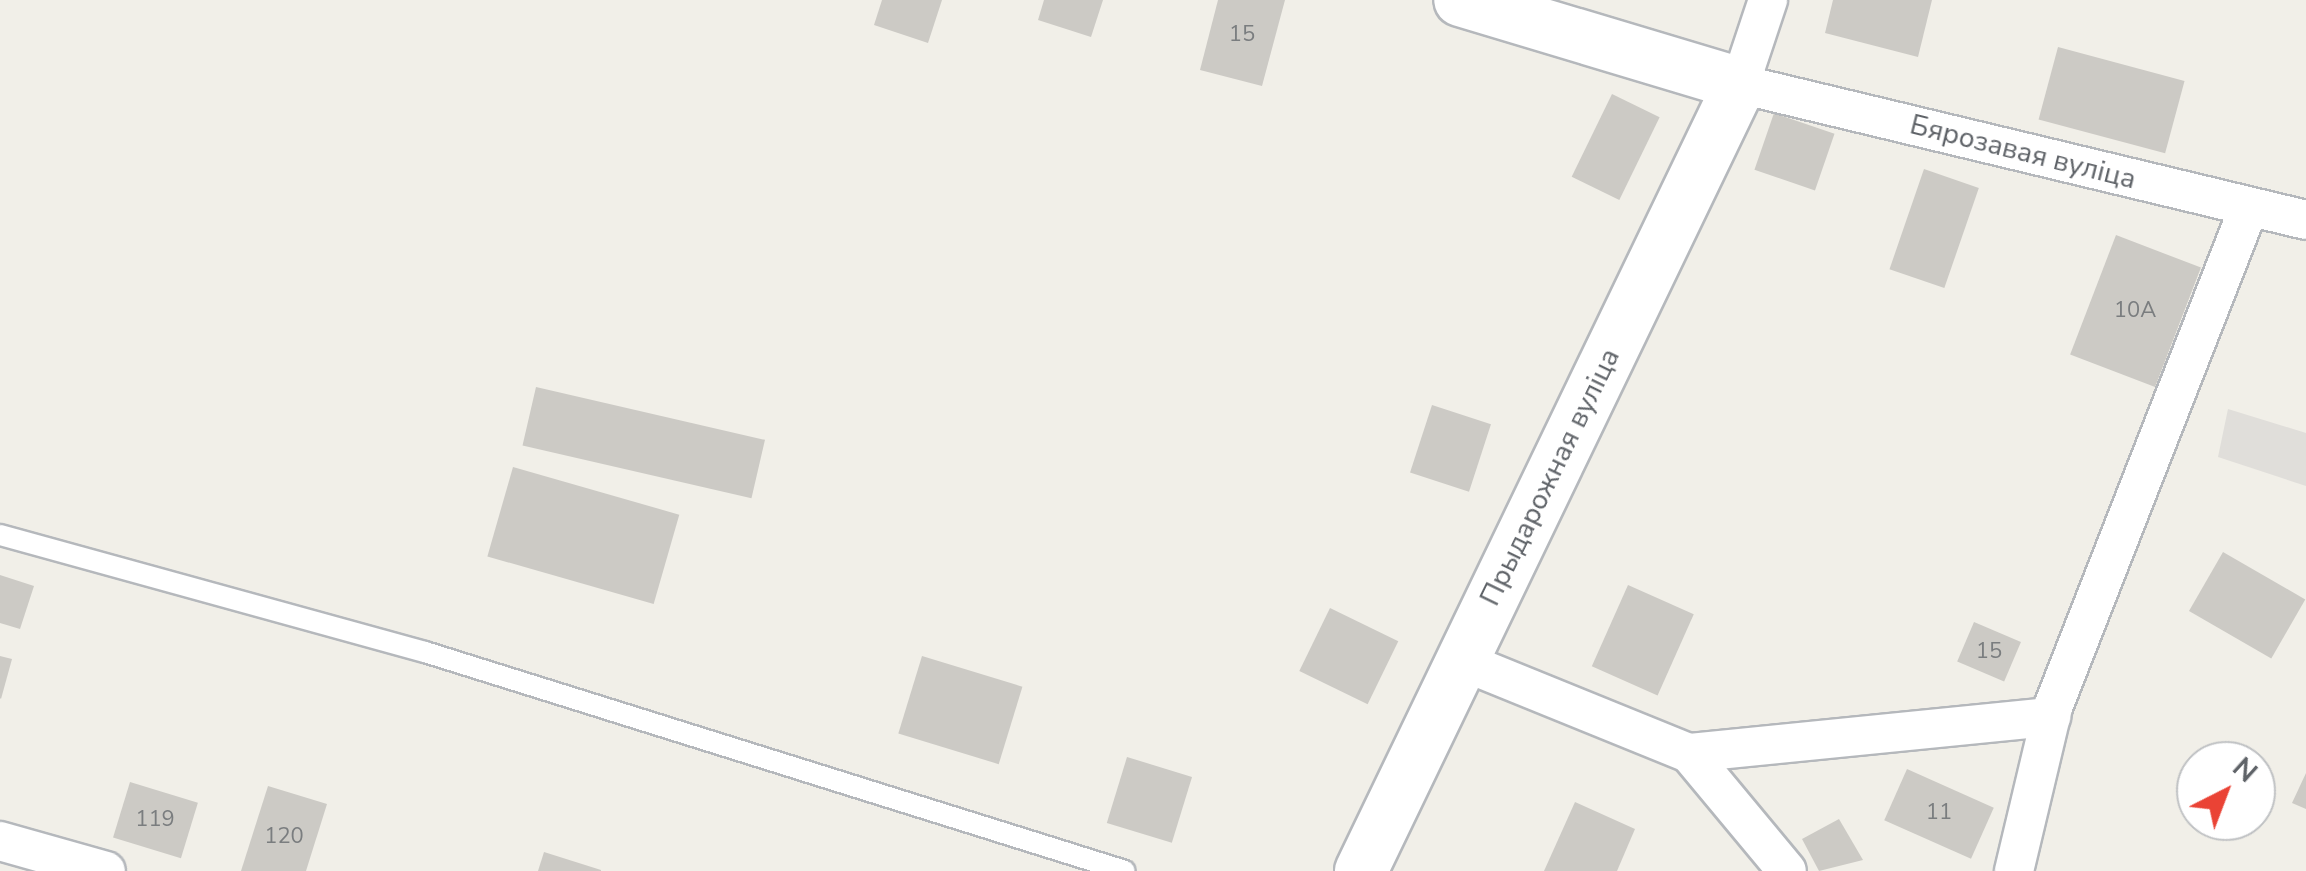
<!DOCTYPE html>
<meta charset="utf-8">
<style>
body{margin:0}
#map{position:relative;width:2306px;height:871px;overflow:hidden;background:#f1efe8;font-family:"Nunito Sans",sans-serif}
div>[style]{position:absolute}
.industrial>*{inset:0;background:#e0deda}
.building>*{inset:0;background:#cccac5;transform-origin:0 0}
.roads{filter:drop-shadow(2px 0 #b5b8bc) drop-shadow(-2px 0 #b5b8bc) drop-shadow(0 2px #b5b8bc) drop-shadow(0 -2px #b5b8bc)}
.lane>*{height:20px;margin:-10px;padding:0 10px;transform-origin:10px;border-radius:10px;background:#fff}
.street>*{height:38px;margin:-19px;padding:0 19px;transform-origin:19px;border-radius:19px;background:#fff}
.secondary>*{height:52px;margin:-26px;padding:0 26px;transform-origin:26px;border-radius:26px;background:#fff}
span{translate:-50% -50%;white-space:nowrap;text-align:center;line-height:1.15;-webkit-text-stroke:8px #fff;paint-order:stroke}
.number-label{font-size:22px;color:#7a7d7f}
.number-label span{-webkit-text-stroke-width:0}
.street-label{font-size:28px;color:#5f6368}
.north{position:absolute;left:2176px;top:741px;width:100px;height:100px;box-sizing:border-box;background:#fff;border:2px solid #bfc1c3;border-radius:50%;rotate:42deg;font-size:28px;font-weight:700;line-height:40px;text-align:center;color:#5f6368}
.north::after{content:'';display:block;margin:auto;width:35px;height:45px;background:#ea4335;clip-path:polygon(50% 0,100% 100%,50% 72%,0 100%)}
</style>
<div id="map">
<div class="industrial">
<i style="clip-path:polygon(2228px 409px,2306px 433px,2306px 486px,2218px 457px)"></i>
</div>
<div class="building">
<i style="clip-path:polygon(882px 0,942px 0,928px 43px,874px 25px)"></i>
<i style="clip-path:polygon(1044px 0,1103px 0,1091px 37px,1038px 20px)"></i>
<i style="clip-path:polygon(1218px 0,1285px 0,1262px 86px,1200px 70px)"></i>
<i style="clip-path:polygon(1833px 0,1932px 0,1918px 57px,1825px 33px)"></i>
<i style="left:2058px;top:47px;width:131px;height:75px;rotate:15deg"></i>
<i style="left:1612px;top:94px;width:53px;height:92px;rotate:26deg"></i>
<i style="left:1774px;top:113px;width:64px;height:60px;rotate:19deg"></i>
<i style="left:1924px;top:169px;width:58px;height:106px;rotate:19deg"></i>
<i style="left:2116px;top:235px;width:91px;height:128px;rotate:21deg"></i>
<i style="left:536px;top:387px;width:235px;height:60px;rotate:13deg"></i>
<i style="left:1432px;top:405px;width:62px;height:71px;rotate:18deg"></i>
<i style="left:513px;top:467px;width:173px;height:93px;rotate:16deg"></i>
<i style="left:2223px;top:552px;width:95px;height:68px;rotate:30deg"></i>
<i style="clip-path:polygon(0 575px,34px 586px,20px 629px,0 623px)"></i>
<i style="left:1628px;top:585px;width:72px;height:89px;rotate:24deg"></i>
<i style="left:1330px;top:608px;width:76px;height:70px;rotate:26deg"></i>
<i style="left:1974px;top:622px;width:51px;height:43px;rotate:23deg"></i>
<i style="clip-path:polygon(0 656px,12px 659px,1px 699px,0 698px)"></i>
<i style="left:922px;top:656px;width:105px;height:81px;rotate:17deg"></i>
<i style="left:1127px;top:757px;width:68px;height:69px;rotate:17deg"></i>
<i style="left:1907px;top:769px;width:95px;height:56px;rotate:24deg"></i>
<i style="clip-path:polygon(2306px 773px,2306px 809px,2292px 803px)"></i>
<i style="left:130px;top:782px;width:71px;height:58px;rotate:17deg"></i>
<i style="clip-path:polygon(268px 786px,327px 804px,306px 871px,241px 871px)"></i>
<i style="clip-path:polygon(1575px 802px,1635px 829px,1617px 871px,1544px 871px)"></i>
<i style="clip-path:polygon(1839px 819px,1863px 860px,1819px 871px,1802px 839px)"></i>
<i style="clip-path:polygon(544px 852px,601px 870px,601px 871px,538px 871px)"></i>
</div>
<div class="roads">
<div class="lane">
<i style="left:0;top:535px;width:441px;rotate:15.4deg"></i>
<i style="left:425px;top:652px;width:733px;rotate:17.37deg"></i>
</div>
<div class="street">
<i style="left:1768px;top:0;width:89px;rotate:108.4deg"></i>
<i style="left:1740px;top:84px;width:582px;rotate:13.51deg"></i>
<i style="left:1462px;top:661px;width:245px;rotate:22.1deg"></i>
<i style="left:1689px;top:753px;width:364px;rotate:-5.7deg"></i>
<i style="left:1689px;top:753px;width:153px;rotate:50.3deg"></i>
<i style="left:0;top:841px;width:110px;rotate:15.8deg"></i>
<i style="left:2014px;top:871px;width:169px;rotate:-76.6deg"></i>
<i style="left:2053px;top:707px;width:537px;rotate:-68.59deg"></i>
</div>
<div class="secondary">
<i style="left:1361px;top:871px;width:874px;rotate:-64.29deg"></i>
<i style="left:1740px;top:84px;width:292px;rotate:-163.3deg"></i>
</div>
</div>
<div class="number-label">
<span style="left:1242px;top:35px">15</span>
<span style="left:2135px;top:311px">10А</span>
<span style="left:1989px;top:652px">15</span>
<span style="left:1939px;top:813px">11</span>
<span style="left:155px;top:820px">119</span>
<span style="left:284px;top:837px">120</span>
</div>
<div class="street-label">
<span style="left:2023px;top:152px;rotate:14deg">Бярозавая вуліца</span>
<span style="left:1550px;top:477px;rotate:-64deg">Прыдарожная вуліца</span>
</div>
<div class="north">N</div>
</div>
